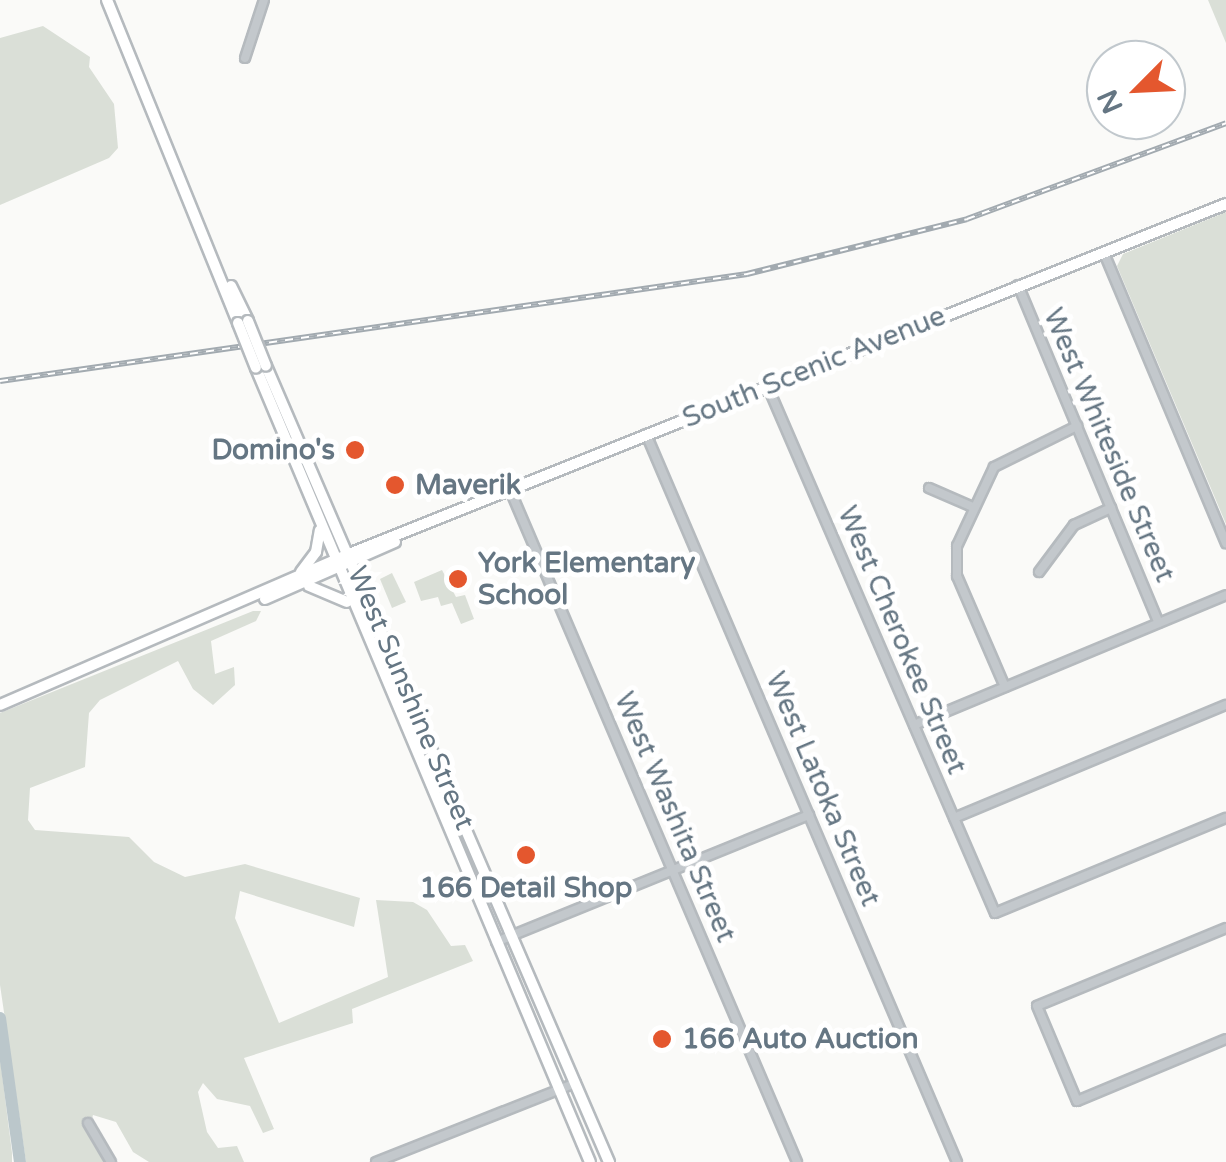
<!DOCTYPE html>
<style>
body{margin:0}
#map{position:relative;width:1226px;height:1162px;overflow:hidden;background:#fafaf8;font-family:"Varela Round",sans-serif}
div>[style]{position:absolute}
.green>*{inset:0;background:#dadfd7}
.river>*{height:12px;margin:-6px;padding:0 6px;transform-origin:6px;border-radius:6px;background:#bbc7cb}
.roads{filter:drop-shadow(2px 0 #b5babe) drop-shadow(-2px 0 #b5babe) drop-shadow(0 2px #b5babe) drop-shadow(0 -2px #b5babe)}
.minor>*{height:8px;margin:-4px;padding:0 4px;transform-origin:4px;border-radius:4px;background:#c3c8cc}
.major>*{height:10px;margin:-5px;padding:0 5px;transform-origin:5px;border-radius:5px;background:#fff}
.rail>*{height:6px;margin-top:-3px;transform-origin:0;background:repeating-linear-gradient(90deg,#fff 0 8px,#a2aab0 0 16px);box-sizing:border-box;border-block:2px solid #a2aab0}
.bridges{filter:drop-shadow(2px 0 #b5babe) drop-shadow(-2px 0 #b5babe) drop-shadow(0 2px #b5babe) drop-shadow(0 -2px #b5babe)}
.major-bridge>*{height:10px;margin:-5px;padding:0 5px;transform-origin:5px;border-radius:5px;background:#fff}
.dots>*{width:28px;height:28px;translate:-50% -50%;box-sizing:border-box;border:5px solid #fff;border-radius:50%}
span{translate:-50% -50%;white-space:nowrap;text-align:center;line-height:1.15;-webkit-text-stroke:10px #fff;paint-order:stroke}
.street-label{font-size:28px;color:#657683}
.poi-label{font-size:28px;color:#657683;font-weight:700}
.right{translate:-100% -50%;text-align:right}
.left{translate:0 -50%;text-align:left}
.north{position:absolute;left:1086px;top:40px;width:100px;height:100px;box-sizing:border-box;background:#fff;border:2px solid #c1c8cd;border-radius:50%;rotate:246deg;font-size:28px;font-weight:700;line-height:40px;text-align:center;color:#657683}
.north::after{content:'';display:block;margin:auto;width:35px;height:45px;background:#e4572e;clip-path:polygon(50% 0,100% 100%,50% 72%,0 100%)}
</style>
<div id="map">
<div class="green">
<i style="clip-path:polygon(1208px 0,1226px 0,1226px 43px)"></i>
<i style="clip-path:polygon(43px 26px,90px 57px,89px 67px,114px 104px,118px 148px,109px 158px,0 205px,0 38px)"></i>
<i style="clip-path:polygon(1226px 212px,1226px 524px,1117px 266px,1123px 254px)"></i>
<i style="clip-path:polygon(442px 570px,456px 597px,465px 595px,474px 619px,461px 624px,452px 603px,441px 606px,438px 597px,421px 601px,414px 582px)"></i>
<i style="clip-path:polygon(392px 573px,406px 602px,392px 608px,380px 579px)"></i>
<i style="clip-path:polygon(253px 611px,261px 611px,256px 621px,211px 641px,215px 674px,234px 667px,235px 685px,213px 705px,193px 689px,178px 661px,100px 700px,89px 713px,85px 767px,30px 788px,28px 820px,35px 830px,129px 837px,154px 862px,185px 877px,245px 864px,360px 898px,354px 927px,240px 891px,235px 918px,279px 1023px,388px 977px,376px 900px,413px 902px,427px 910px,451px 946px,465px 945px,473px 961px,352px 1009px,353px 1023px,244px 1058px,274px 1129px,263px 1133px,250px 1106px,217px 1099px,203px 1083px,198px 1092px,207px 1132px,218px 1148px,237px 1146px,244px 1162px,149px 1162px,133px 1152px,116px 1122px,93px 1115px,88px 1132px,104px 1162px,26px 1162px,0 985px,0 713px)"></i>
<i style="clip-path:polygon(0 1058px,12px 1153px,12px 1162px,0 1162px)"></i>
</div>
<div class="river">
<i style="left:0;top:1018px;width:145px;rotate:82.1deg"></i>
</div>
<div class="roads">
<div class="minor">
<i style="left:245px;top:58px;width:61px;rotate:-71.9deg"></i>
<i style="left:1104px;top:253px;width:315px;rotate:67.2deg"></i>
<i style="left:1018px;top:285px;width:366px;rotate:67.4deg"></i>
<i style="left:767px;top:385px;width:575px;rotate:66.64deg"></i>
<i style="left:995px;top:913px;width:250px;rotate:-22.4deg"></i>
<i style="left:646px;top:434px;width:792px;rotate:66.87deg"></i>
<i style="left:929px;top:488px;width:48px;rotate:23.4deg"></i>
<i style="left:510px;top:490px;width:731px;rotate:66.87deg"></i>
<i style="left:1039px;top:572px;width:59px;rotate:-53.3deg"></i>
<i style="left:1074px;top:525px;width:41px;rotate:-24.7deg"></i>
<i style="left:1005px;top:687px;width:121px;rotate:-113.4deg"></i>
<i style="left:957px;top:576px;width:30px;rotate:-90deg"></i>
<i style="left:957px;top:546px;width:87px;rotate:-64.9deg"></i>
<i style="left:994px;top:467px;width:93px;rotate:-26.3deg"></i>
<i style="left:914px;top:725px;width:338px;rotate:-22.6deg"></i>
<i style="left:954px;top:818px;width:295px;rotate:-22.6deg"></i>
<i style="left:1226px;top:928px;width:204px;rotate:157.6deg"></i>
<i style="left:1037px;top:1006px;width:103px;rotate:67.2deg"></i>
<i style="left:1077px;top:1101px;width:161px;rotate:-22.6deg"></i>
<i style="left:496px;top:942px;width:338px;rotate:-22.1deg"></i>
<i style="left:88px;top:1123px;width:45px;rotate:59.5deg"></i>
<i style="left:376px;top:1162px;width:215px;rotate:-21.6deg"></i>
</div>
<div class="major">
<i style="left:107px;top:0;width:349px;rotate:67.9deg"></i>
<i style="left:231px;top:286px;width:39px;rotate:64deg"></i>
<i style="left:266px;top:366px;width:867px;rotate:66.69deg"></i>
<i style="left:256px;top:368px;width:861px;rotate:67.19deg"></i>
<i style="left:301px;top:572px;width:25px;rotate:-53deg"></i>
<i style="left:316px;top:552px;width:22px;rotate:-80deg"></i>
<i style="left:309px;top:586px;width:41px;rotate:22.8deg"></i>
<i style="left:265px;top:599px;width:142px;rotate:-23.7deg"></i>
<i style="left:0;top:705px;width:380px;rotate:-23.4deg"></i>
<i style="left:349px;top:554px;width:944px;rotate:-21.76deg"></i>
</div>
</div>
<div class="rail">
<i style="left:0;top:381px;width:755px;rotate:-8.15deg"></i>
<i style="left:747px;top:274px;width:227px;rotate:-14deg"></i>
<i style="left:967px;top:219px;width:276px;rotate:-20.3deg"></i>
</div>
<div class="bridges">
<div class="major-bridge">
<i style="left:248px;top:321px;width:48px;rotate:68.2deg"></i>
<i style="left:238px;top:323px;width:48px;rotate:68.2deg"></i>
</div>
</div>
<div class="dots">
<i style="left:355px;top:450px;background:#e4572e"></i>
<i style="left:395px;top:485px;background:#e4572e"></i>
<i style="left:458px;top:579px;background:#e4572e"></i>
<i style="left:526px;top:855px;background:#e4572e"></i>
<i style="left:662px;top:1039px;background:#e4572e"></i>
</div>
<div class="street-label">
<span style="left:814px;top:367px;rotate:-22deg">South Scenic Avenue</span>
<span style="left:1109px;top:445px;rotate:67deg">West Whiteside Street</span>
<span style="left:902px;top:640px;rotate:67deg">West Cherokee Street</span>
<span style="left:411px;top:698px;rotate:67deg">West Sunshine Street</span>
<span style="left:823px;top:789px;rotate:67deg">West Latoka Street</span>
<span style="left:675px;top:817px;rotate:67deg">West Washita Street</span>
</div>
<div class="poi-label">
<span class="right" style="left:335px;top:450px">Domino's</span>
<span class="left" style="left:415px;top:485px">Maverik</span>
<span class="left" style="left:478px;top:579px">York Elementary<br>School</span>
<span style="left:526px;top:888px">166 Detail Shop</span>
<span class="left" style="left:682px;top:1039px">166 Auto Auction</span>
</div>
<div class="north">N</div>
</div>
